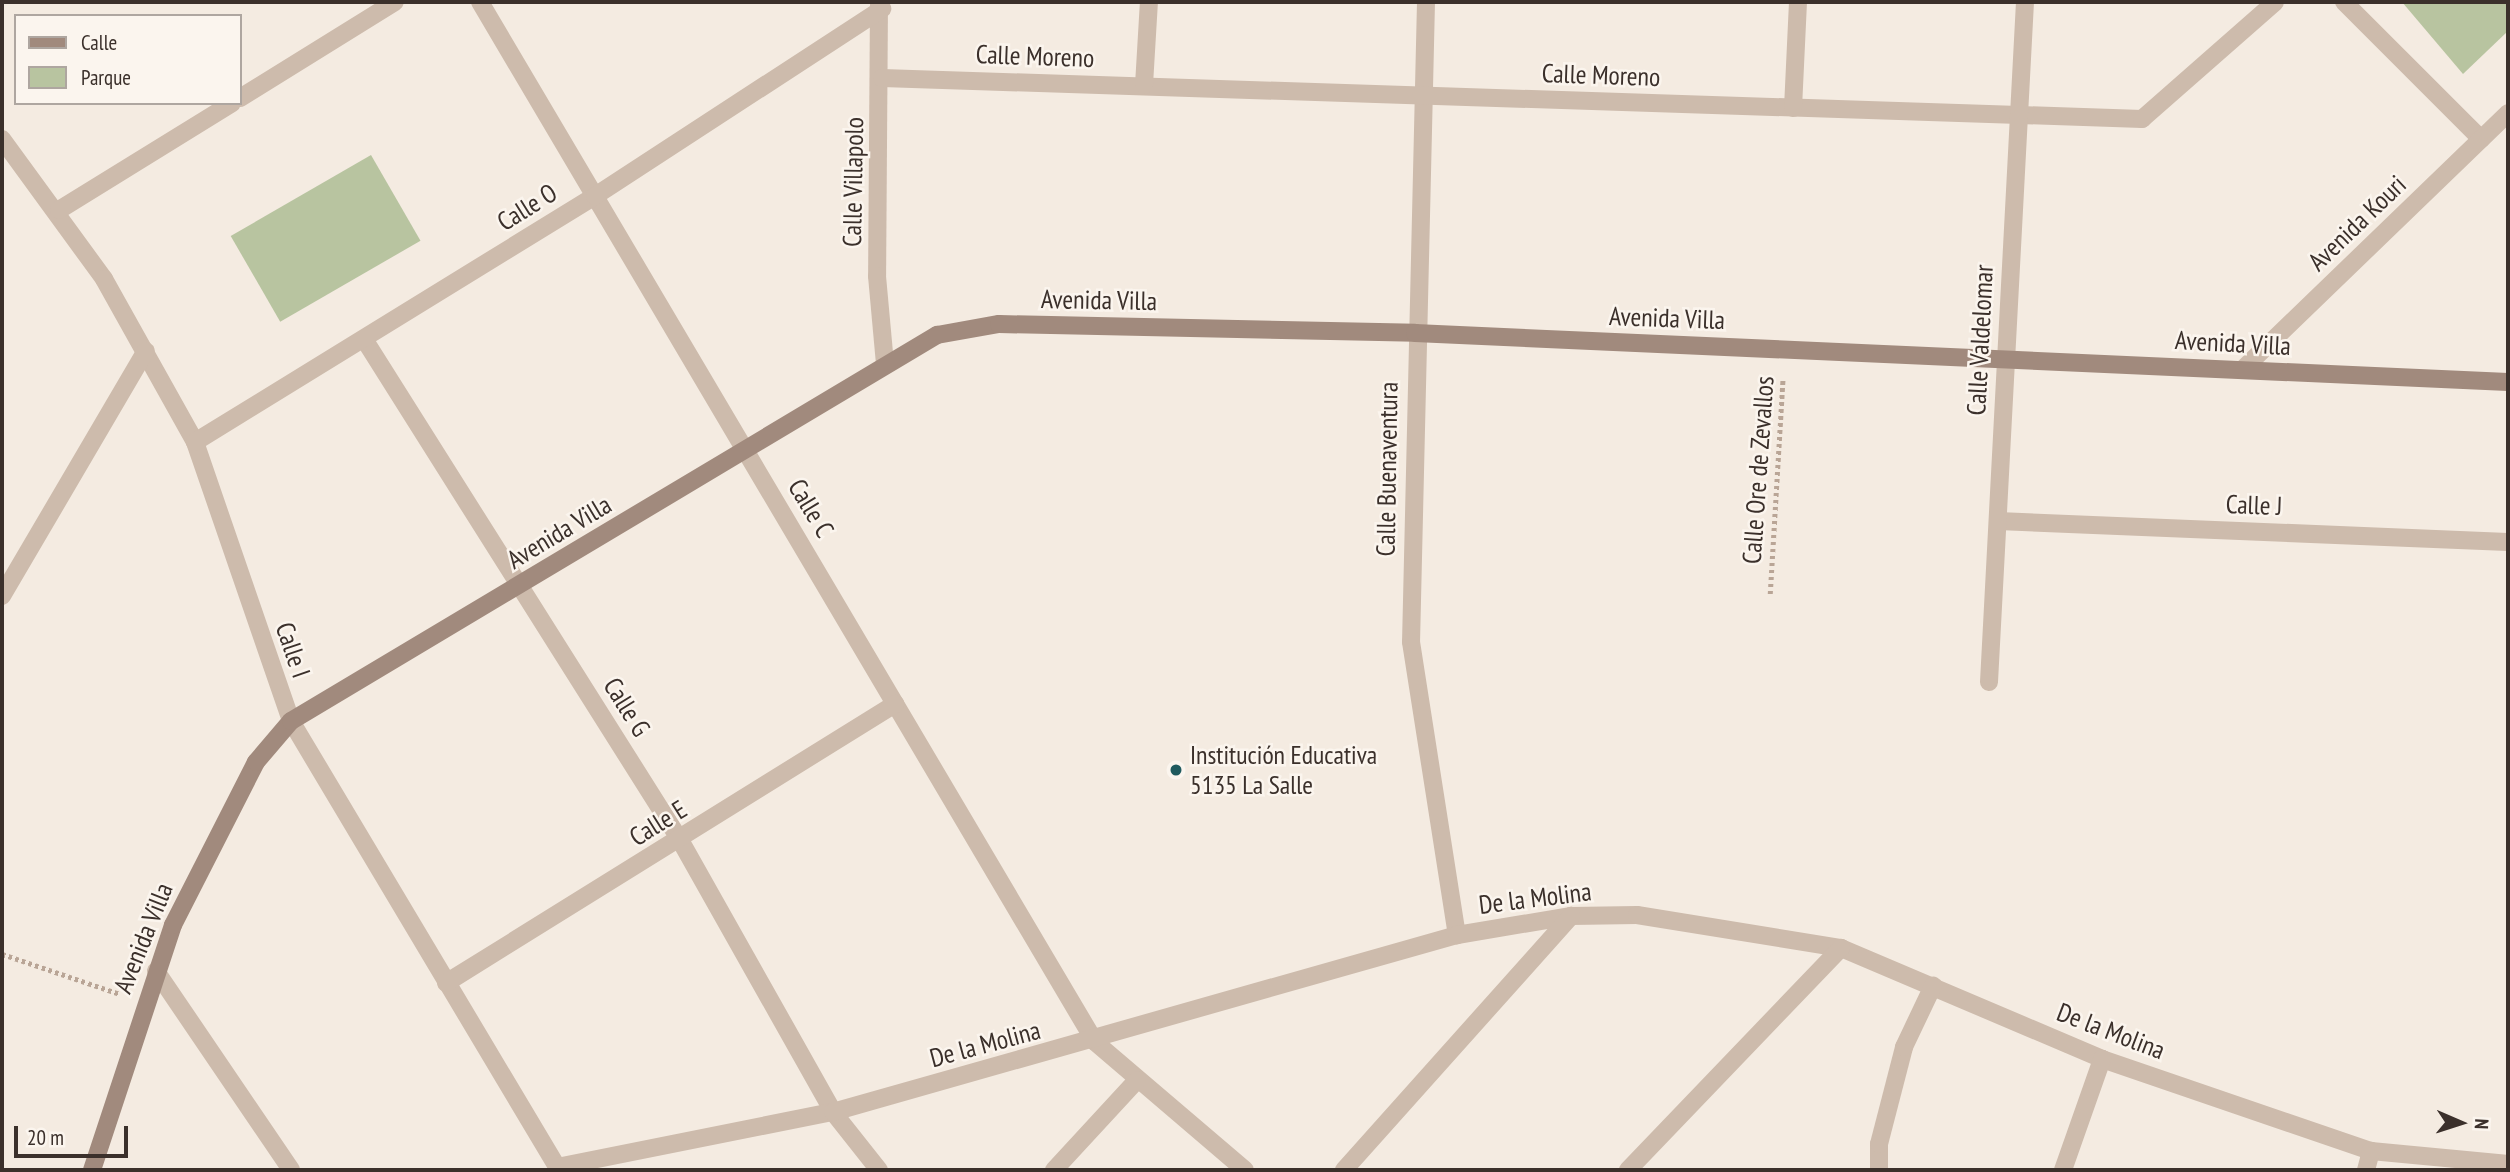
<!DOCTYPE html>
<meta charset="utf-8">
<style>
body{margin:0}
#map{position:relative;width:2510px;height:1172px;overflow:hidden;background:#f4ebe1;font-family:"PT Sans Narrow",sans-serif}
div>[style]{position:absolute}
.green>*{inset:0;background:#b8c4a0;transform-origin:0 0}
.path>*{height:4.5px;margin-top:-2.25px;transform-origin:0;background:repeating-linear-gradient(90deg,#b9a596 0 3.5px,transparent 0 7px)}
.street>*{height:18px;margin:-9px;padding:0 9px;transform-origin:9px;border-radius:9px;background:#cdbbac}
.secondary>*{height:18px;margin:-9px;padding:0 9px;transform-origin:9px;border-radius:9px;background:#a18a7d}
.dots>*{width:19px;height:19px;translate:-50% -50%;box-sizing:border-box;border:4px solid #fbf5ee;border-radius:50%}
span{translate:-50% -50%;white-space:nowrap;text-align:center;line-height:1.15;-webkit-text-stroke:5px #fbf5ee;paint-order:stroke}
.street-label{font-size:26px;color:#3b302b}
.poi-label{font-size:26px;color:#3b302b}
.left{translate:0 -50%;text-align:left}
.frame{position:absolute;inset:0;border:4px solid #3b302b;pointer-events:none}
.legend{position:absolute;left:14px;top:14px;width:228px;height:91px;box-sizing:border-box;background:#fbf5ee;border:2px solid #aea6a0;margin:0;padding:9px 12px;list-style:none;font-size:21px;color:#3b302b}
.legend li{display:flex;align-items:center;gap:14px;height:35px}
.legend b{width:35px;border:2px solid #aea6a0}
.north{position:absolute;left:2426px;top:1088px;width:70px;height:70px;-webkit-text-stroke:5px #fbf5ee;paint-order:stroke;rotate:93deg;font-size:19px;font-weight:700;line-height:28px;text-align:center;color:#3b302b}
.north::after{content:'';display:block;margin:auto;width:24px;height:32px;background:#3b302b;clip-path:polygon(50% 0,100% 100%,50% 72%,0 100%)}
.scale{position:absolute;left:14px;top:1126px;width:114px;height:32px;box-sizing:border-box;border:4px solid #3b302b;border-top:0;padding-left:9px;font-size:21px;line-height:24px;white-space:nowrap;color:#3b302b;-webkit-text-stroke:5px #fbf5ee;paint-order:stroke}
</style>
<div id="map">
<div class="green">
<i style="clip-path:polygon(2402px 2px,2508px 2px,2508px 31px,2463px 74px)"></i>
<i style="left:371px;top:155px;width:99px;height:162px;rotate:60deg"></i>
</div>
<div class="path">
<i style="left:1770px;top:594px;width:216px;rotate:-86.6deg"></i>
<i style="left:2px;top:954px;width:125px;rotate:18.7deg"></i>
</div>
<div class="street">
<i style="left:480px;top:2px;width:1208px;rotate:59.4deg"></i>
<i style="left:1095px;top:1042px;width:197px;rotate:40.5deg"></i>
<i style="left:879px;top:2px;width:274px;rotate:90.4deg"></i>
<i style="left:877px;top:276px;width:88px;rotate:84.8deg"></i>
<i style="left:1426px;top:2px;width:640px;rotate:91.34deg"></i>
<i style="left:1411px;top:642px;width:297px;rotate:81.1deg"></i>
<i style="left:2344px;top:2px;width:194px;rotate:45deg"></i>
<i style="left:882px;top:78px;width:1261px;rotate:1.86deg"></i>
<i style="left:2142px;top:119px;width:177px;rotate:-41.3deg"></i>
<i style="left:1144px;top:85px;width:83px;rotate:-86.6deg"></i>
<i style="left:240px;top:98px;width:182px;rotate:-31.8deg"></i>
<i style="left:1793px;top:108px;width:106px;rotate:-87.3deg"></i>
<i style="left:2px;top:139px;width:173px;rotate:53.9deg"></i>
<i style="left:104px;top:279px;width:187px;rotate:60.8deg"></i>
<i style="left:195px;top:442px;width:295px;rotate:71deg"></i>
<i style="left:291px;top:721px;width:523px;rotate:59.17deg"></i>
<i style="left:59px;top:210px;width:203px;rotate:-31.7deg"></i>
<i style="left:364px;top:339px;width:592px;rotate:57.76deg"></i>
<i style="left:680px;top:840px;width:312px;rotate:60.6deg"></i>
<i style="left:833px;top:1112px;width:74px;rotate:51.6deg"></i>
<i style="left:2242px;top:370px;width:370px;rotate:-44deg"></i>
<i style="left:195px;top:442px;width:470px;rotate:-31.6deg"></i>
<i style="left:595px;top:196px;width:343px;rotate:-33.1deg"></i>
<i style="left:1998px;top:521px;width:510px;rotate:2.36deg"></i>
<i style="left:2px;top:596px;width:284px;rotate:-59.6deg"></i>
<i style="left:1989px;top:682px;width:681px;rotate:-86.97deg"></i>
<i style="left:156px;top:971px;width:240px;rotate:55.8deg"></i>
<i style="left:446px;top:983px;width:529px;rotate:-31.86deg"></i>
<i style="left:557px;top:1167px;width:281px;rotate:-11.3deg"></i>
<i style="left:833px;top:1112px;width:649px;rotate:-15.84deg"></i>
<i style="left:1457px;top:935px;width:116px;rotate:-9.5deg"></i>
<i style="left:1571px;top:916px;width:66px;rotate:-0.9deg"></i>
<i style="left:1637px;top:915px;width:207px;rotate:9.2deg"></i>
<i style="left:1841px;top:948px;width:284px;rotate:23deg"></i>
<i style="left:2102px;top:1059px;width:284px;rotate:18.9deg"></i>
<i style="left:2371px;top:1151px;width:138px;rotate:5.4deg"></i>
<i style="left:1054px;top:1170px;width:122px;rotate:-47.3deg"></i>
<i style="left:1344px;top:1170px;width:341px;rotate:-48.2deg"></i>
<i style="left:1628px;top:1170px;width:308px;rotate:-46.2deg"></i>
<i style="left:1879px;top:1170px;width:26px;rotate:-90deg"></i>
<i style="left:1879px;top:1144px;width:100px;rotate:-75.5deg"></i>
<i style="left:1904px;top:1047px;width:68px;rotate:-64.6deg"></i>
<i style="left:2063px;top:1170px;width:118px;rotate:-70.6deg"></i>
<i style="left:2366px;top:1170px;width:20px;rotate:-75deg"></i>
</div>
<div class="secondary">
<i style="left:92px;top:1170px;width:258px;rotate:-71.7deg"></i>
<i style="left:173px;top:925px;width:183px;rotate:-63deg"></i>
<i style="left:256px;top:762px;width:54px;rotate:-49.5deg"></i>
<i style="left:291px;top:721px;width:753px;rotate:-30.86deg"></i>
<i style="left:937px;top:335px;width:63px;rotate:-10.1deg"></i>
<i style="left:999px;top:324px;width:416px;rotate:1.2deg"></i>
<i style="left:1415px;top:333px;width:1094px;rotate:2.57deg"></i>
</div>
<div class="dots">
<i style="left:1176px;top:770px;background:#1f5a5e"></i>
</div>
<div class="street-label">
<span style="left:1035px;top:56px;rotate:2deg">Calle Moreno</span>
<span style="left:1601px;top:75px;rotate:2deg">Calle Moreno</span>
<span style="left:853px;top:182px;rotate:-89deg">Calle Villapolo</span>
<span style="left:527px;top:207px;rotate:-32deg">Calle O</span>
<span style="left:2357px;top:223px;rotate:-44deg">Avenida Kouri</span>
<span style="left:1099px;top:300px;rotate:1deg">Avenida Villa</span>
<span style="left:1667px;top:318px;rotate:2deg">Avenida Villa</span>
<span style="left:1980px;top:340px;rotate:-87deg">Calle Valdelomar</span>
<span style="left:2233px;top:343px;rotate:3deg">Avenida Villa</span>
<span style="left:1387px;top:469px;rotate:-89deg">Calle Buenaventura</span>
<span style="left:1758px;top:470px;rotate:-86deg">Calle Ore de Zevallos</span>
<span style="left:2254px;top:505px;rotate:2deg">Calle J</span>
<span style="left:811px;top:508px;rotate:59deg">Calle C</span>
<span style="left:559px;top:532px;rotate:-31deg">Avenida Villa</span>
<span style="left:293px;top:650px;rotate:71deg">Calle I</span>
<span style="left:627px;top:707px;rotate:58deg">Calle G</span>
<span style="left:658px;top:823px;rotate:-32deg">Calle E</span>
<span style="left:1535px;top:898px;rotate:-7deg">De la Molina</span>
<span style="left:143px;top:938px;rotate:-68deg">Avenida Villa</span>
<span style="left:2111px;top:1031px;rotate:21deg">De la Molina</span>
<span style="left:985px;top:1044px;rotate:-15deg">De la Molina</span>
</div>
<div class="poi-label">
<span class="left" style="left:1190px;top:770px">Institución Educativa<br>5135 La Salle</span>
</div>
<div class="frame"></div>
<ul class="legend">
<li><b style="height:9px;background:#a18a7d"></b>Calle</li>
<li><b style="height:19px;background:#b8c4a0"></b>Parque</li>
</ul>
<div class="north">N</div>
<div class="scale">20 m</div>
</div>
